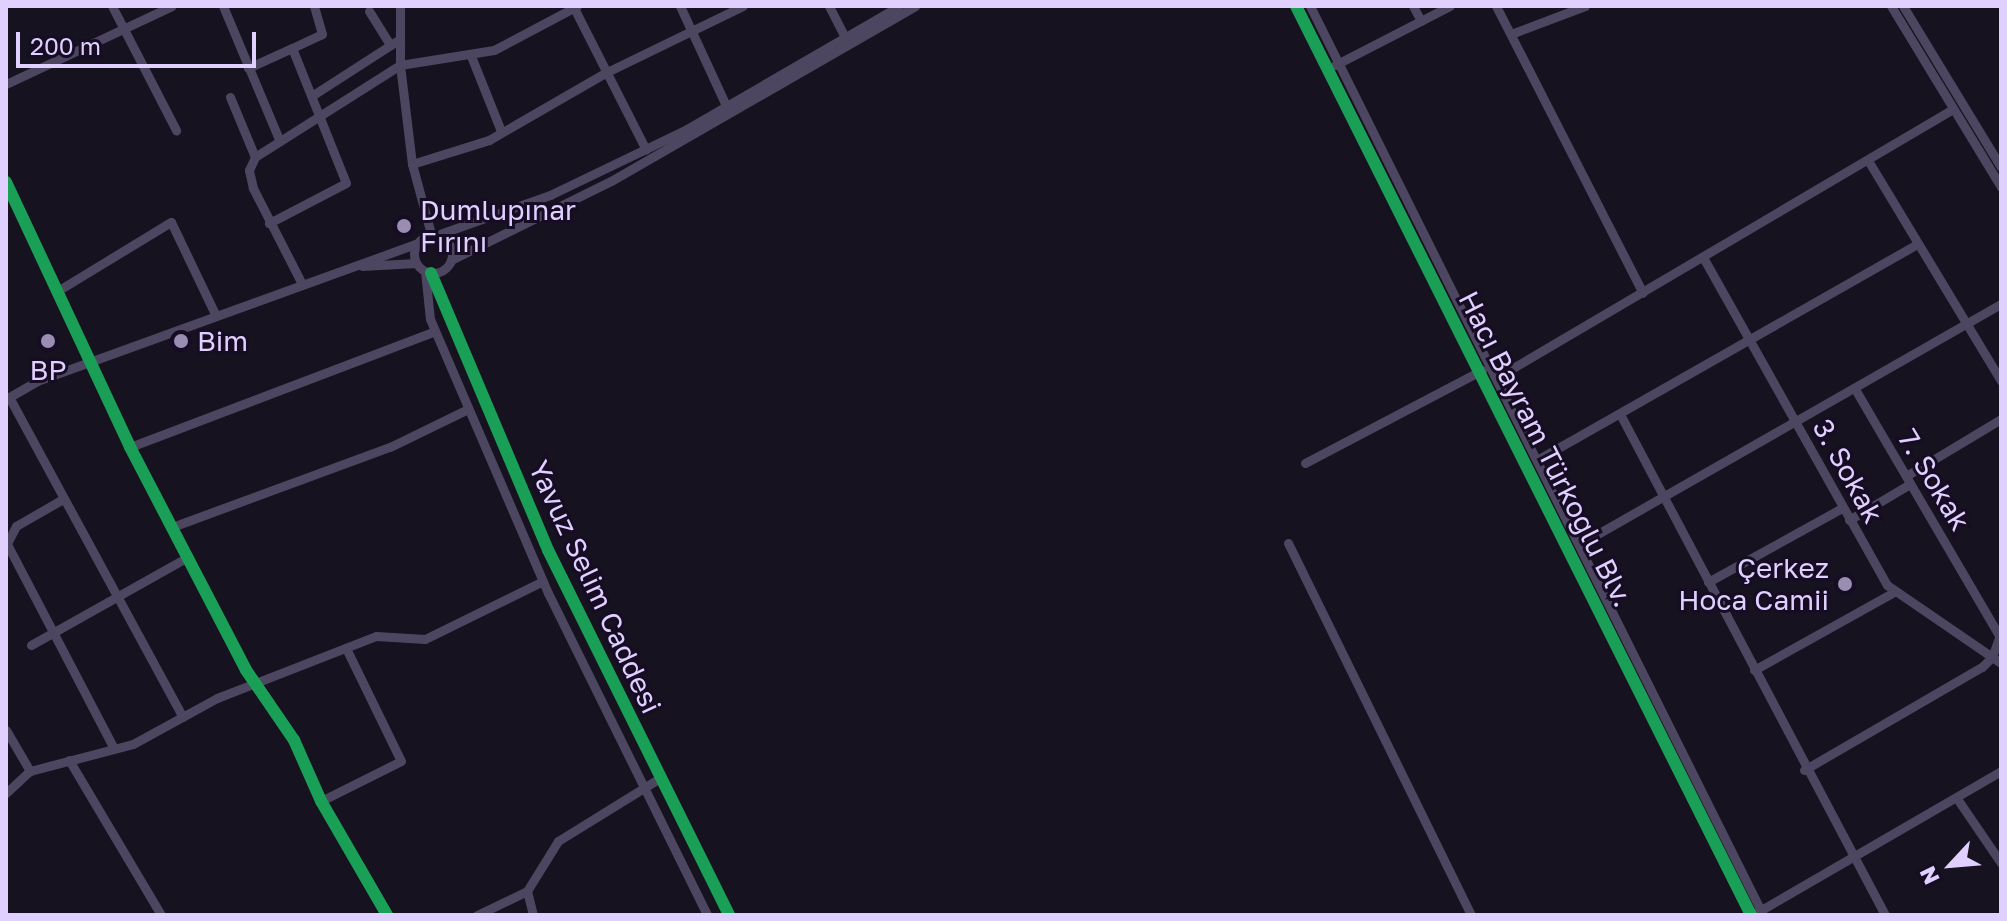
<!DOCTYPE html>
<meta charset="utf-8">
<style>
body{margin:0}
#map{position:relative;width:2007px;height:921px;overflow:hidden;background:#17121f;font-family:"Golos Text",sans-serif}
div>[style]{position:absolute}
.minor>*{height:9px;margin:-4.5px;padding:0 4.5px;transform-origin:4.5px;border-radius:4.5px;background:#4d4660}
.minor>.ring{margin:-4.5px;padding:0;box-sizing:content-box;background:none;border:9px solid #4d4660;border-radius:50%}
.cycleway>*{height:12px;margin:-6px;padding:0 6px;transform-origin:6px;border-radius:6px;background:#1a9f57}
.dots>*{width:22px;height:22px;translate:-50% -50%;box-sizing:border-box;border:4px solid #160d24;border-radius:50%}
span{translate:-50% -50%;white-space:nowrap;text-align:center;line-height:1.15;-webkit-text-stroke:6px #160d24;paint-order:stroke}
.poi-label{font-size:28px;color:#dfd0ff}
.left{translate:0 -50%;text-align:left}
.right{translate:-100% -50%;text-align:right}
.street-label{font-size:28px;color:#dfd0ff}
.frame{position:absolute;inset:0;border:8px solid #dfd0ff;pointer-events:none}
.north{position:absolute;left:1911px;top:825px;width:80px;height:80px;-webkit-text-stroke:6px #160d24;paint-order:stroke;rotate:244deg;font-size:22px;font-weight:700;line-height:32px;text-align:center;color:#dfd0ff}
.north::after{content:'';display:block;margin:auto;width:28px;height:36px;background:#dfd0ff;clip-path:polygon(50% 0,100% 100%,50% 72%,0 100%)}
.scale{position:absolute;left:16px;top:32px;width:240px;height:36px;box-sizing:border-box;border:4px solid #dfd0ff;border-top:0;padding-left:10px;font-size:24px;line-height:28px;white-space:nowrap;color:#dfd0ff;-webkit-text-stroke:6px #160d24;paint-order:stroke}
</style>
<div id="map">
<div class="minor">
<i style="left:112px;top:6px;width:140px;rotate:62.7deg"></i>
<i style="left:223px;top:6px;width:144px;rotate:67.2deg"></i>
<i style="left:400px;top:6px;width:59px;rotate:90deg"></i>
<i style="left:400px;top:65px;width:100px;rotate:83.1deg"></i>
<i style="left:412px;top:164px;width:73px;rotate:74.8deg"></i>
<i style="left:573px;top:6px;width:161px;rotate:63.1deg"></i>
<i style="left:680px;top:6px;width:117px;rotate:65.2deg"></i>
<i style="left:829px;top:6px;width:36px;rotate:63deg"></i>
<i style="left:1296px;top:6px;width:1017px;rotate:63.41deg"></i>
<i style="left:1310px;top:6px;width:1016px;rotate:63.51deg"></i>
<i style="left:1413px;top:6px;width:17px;rotate:62deg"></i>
<i style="left:1496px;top:6px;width:322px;rotate:62.9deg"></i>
<i style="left:1891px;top:6px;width:212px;rotate:58.7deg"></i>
<i style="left:1903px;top:6px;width:188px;rotate:58.7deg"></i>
<i style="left:369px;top:11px;width:36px;rotate:58deg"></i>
<i style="left:1511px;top:34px;width:79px;rotate:-20.7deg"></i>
<i style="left:292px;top:48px;width:33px;rotate:-25deg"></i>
<i style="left:322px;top:34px;width:29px;rotate:-106deg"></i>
<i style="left:471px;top:56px;width:81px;rotate:68.2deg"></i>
<i style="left:1335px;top:65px;width:129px;rotate:-27.2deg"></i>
<i style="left:248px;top:68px;width:48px;rotate:-24.4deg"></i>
<i style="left:292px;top:48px;width:145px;rotate:68.2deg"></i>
<i style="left:346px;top:183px;width:87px;rotate:152.5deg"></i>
<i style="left:6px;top:84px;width:183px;rotate:-25.2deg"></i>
<i style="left:313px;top:95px;width:103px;rotate:-32.8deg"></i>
<i style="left:230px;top:97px;width:65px;rotate:67.4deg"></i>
<i style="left:1869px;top:162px;width:256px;rotate:58.9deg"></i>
<i style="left:412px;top:164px;width:81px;rotate:-17.3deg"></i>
<i style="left:489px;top:140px;width:136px;rotate:-30deg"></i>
<i style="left:607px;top:72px;width:151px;rotate:-25.9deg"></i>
<i style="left:6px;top:182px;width:293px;rotate:64.9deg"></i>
<i style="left:130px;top:447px;width:251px;rotate:62.5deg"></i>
<i style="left:246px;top:670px;width:85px;rotate:55.6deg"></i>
<i style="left:294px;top:740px;width:67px;rotate:66.1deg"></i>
<i style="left:321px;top:801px;width:132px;rotate:59.9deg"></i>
<i class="ring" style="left:414px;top:235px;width:29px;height:29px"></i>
<i style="left:437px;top:235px;width:120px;rotate:-19.5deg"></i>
<i style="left:550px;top:195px;width:152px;rotate:-25.7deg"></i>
<i style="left:687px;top:129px;width:245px;rotate:-30.1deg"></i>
<i style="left:1704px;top:259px;width:374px;rotate:60.7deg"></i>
<i style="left:1887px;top:585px;width:138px;rotate:34.4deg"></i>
<i style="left:451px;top:260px;width:178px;rotate:-26.3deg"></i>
<i style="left:611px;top:181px;width:351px;rotate:-29.9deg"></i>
<i style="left:362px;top:266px;width:54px;rotate:-3.2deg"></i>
<i style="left:425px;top:271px;width:48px;rotate:84.1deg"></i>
<i style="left:430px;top:319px;width:298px;rotate:66.7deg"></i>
<i style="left:548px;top:593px;width:359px;rotate:63.7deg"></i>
<i style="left:431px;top:273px;width:301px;rotate:67.1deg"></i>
<i style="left:548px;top:550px;width:407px;rotate:63.6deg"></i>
<i style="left:301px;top:282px;width:106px;rotate:-117.1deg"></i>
<i style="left:253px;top:188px;width:18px;rotate:-103deg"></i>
<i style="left:249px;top:170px;width:14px;rotate:-65deg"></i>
<i style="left:255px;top:157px;width:172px;rotate:-32.4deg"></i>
<i style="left:400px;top:65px;width:95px;rotate:-9.1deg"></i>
<i style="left:494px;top:50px;width:94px;rotate:-27.9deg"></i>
<i style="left:59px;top:290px;width:131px;rotate:-31.3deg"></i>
<i style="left:171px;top:222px;width:102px;rotate:64.4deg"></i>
<i style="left:1496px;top:378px;width:530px;rotate:-30.48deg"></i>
<i style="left:1855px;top:389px;width:285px;rotate:59.7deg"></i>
<i style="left:9px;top:397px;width:364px;rotate:61.5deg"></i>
<i style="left:6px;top:399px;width:36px;rotate:-30deg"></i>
<i style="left:37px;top:381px;width:403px;rotate:-19.9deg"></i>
<i style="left:1620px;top:414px;width:567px;rotate:62.12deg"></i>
<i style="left:130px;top:447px;width:326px;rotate:-20.8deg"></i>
<i style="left:1537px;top:460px;width:438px;rotate:-29.6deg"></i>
<i style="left:1305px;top:463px;width:200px;rotate:-27.7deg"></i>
<i style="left:1906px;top:476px;width:111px;rotate:-31deg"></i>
<i style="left:63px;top:499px;width:54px;rotate:150.1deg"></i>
<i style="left:16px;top:526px;width:20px;rotate:117deg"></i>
<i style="left:7px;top:544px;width:229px;rotate:62.4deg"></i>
<i style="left:1849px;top:520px;width:71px;rotate:-30.5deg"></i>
<i style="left:172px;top:527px;width:232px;rotate:-20.2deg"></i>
<i style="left:390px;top:447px;width:87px;rotate:-26deg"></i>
<i style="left:1288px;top:543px;width:415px;rotate:63.8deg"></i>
<i style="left:1580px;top:544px;width:485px;rotate:-29.7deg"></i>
<i style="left:1708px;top:582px;width:153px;rotate:-28.9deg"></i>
<i style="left:31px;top:645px;width:180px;rotate:-29.3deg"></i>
<i style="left:1754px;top:670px;width:160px;rotate:-29.1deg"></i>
<i style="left:6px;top:730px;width:48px;rotate:59.7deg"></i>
<i style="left:69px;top:760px;width:180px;rotate:59.3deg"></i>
<i style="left:1804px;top:770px;width:206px;rotate:-30.1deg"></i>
<i style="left:1982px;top:667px;width:14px;rotate:-45deg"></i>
<i style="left:1992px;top:657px;width:27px;rotate:-70deg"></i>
<i style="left:6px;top:793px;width:33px;rotate:-43deg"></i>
<i style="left:30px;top:771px;width:106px;rotate:-14.7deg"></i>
<i style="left:133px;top:744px;width:96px;rotate:-28.7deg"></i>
<i style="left:217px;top:698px;width:171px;rotate:-21.3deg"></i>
<i style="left:376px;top:636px;width:49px;rotate:3.5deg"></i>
<i style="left:425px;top:639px;width:131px;rotate:-26.2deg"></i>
<i style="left:1958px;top:800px;width:76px;rotate:55.7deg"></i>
<i style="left:321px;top:801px;width:89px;rotate:-26.6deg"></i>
<i style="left:401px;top:761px;width:126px;rotate:-116deg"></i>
<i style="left:1756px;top:913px;width:283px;rotate:-30.1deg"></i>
<i style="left:477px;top:915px;width:55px;rotate:-25.6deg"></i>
<i style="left:533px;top:915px;width:25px;rotate:-104deg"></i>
<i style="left:527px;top:891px;width:59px;rotate:-58.2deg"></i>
<i style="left:558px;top:841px;width:120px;rotate:-31.7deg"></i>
</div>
<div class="cycleway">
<i style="left:1296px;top:6px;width:1017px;rotate:63.41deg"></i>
<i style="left:6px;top:182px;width:293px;rotate:64.9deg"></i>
<i style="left:130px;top:447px;width:251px;rotate:62.5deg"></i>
<i style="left:246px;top:670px;width:85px;rotate:55.6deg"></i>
<i style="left:294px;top:740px;width:67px;rotate:66.1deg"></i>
<i style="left:321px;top:801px;width:132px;rotate:59.9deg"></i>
<i style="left:431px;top:273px;width:301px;rotate:67.1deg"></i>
<i style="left:548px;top:550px;width:407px;rotate:63.6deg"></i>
</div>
<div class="dots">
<i style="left:404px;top:226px;background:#998eb1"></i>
<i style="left:48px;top:341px;background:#998eb1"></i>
<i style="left:181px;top:341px;background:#998eb1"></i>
<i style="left:1845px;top:584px;background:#998eb1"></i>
</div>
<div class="poi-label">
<span class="left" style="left:420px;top:226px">Dumlupınar<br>Fırını</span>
<span class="left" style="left:197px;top:341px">Bim</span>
<span style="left:48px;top:370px">BP</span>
<span class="right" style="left:1829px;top:584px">Çerkez<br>Hoca Camii</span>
</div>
<div class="street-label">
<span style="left:1546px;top:449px;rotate:63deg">Hacı Bayram Türkoğlu Blv.</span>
<span style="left:1848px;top:471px;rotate:61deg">3. Sokak</span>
<span style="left:1934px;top:480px;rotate:59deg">7. Sokak</span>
<span style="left:595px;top:587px;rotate:65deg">Yavuz Selim Caddesi</span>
</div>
<div class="frame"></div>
<div class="north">N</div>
<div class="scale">200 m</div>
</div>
